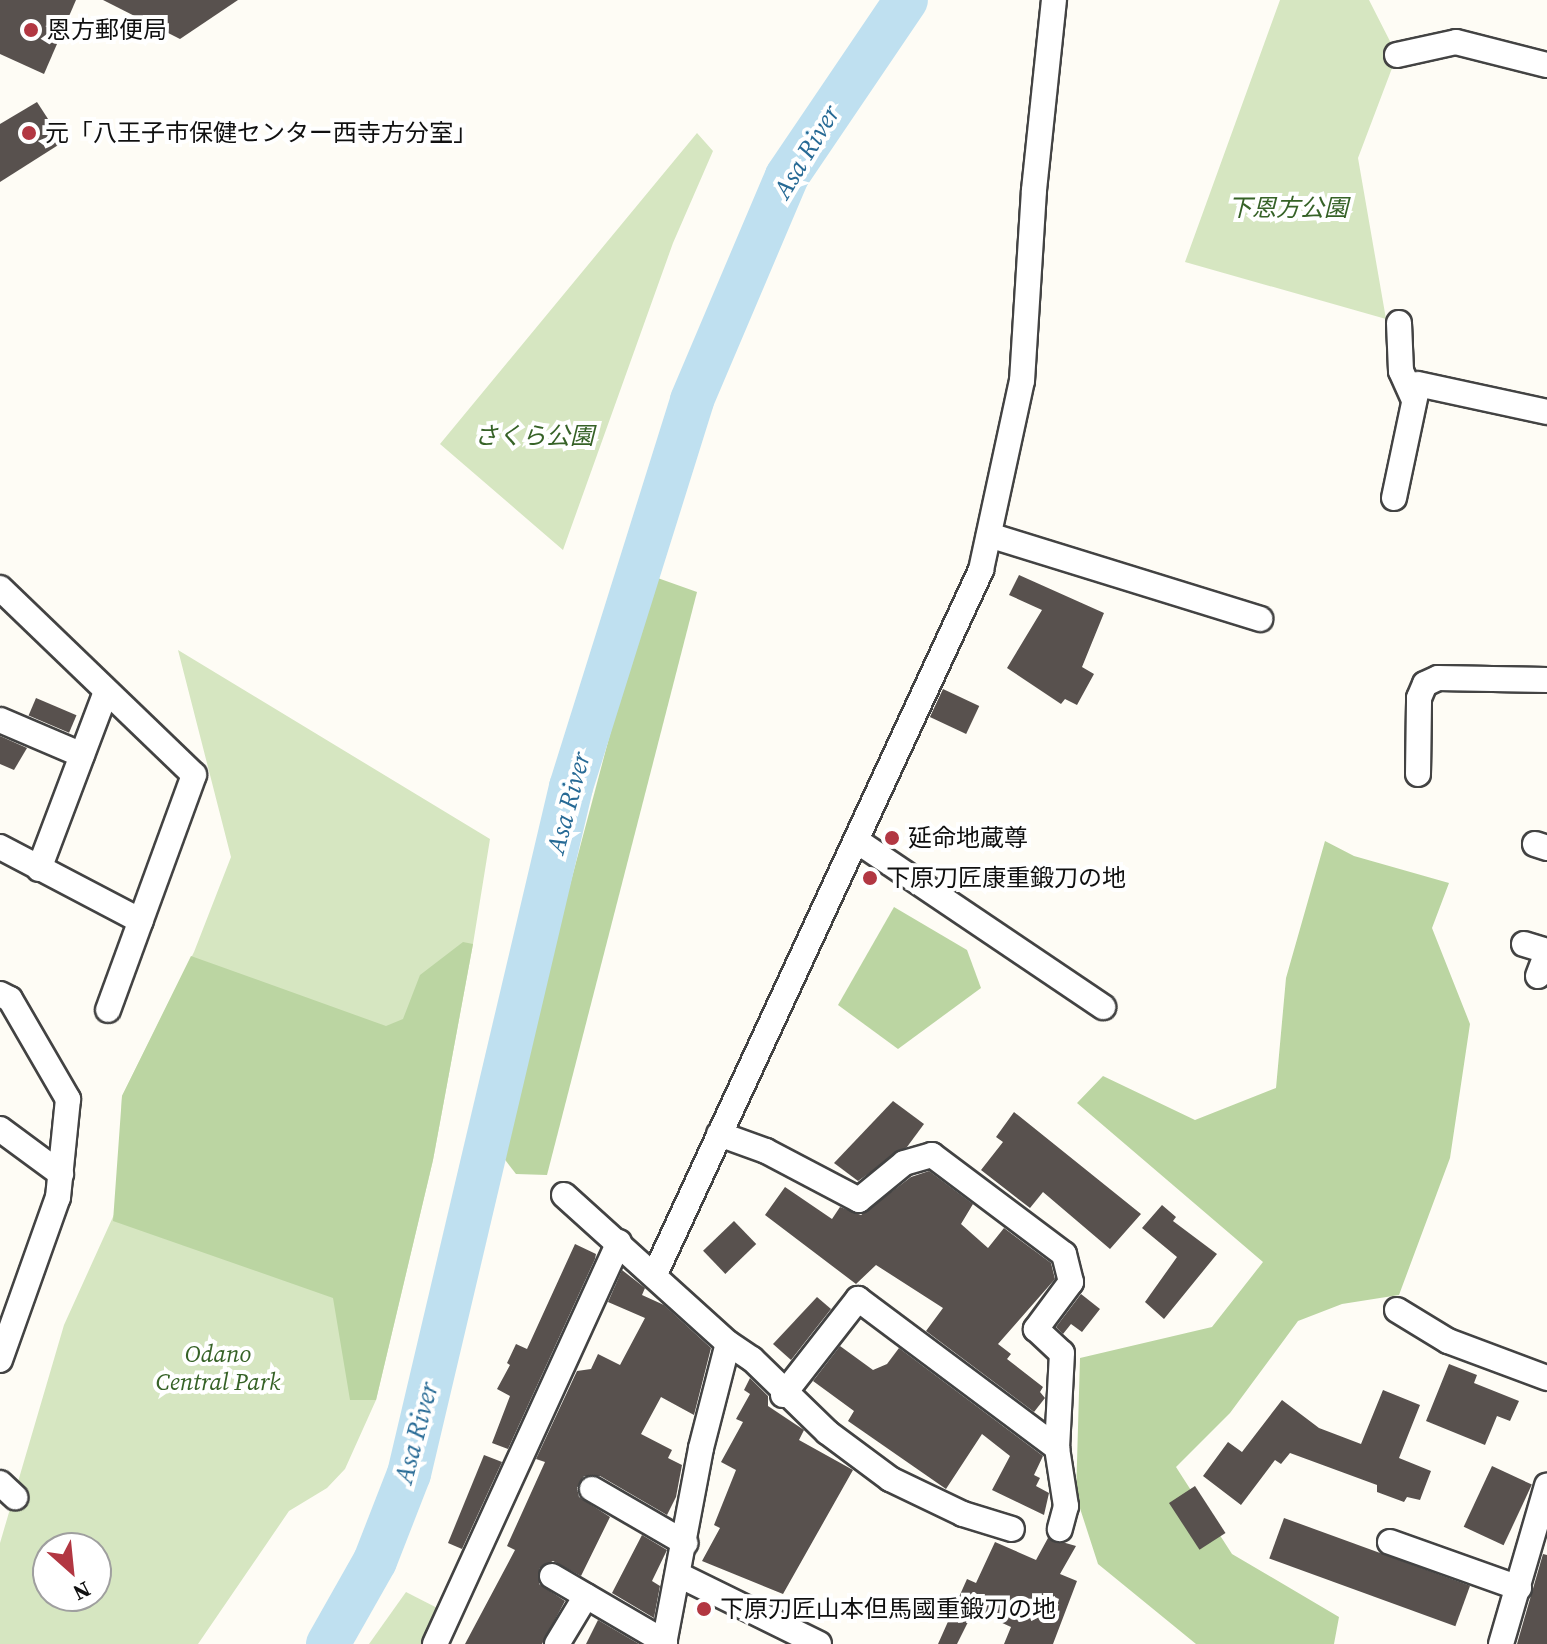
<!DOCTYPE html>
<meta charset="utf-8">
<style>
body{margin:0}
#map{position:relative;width:1547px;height:1644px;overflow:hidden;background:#fefcf5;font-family:"Source Serif 4","Noto Sans JP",serif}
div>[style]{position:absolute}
.green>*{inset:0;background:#d6e6c1}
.forest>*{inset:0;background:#bbd5a2}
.river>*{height:44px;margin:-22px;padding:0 22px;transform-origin:22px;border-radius:22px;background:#bfe0f0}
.building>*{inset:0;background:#58514e;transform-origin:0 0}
.roads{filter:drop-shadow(2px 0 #434343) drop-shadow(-2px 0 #434343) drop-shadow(0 2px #434343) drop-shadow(0 -2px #434343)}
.minor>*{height:24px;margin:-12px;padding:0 12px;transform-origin:12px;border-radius:12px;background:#fff}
.dots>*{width:22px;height:22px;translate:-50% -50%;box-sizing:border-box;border:4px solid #fff;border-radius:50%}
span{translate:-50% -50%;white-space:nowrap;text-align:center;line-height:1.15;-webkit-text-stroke:8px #fff;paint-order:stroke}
.poi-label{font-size:24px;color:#101010}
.left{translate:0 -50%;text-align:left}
.park-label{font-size:24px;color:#366227;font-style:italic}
.water-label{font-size:26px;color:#276a95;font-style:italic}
.north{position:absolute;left:32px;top:1532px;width:80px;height:80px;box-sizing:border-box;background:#fff;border:2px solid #9f9f9f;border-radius:50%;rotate:153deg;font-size:22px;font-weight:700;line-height:32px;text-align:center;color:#101010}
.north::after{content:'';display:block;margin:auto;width:28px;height:36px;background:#b23742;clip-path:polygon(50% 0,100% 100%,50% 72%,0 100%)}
</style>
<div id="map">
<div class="green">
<i style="clip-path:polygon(1280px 0,1369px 0,1397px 55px,1358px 158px,1386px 319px,1185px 262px)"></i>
<i style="clip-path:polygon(697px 133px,713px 151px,673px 243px,563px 550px,440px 444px)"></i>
<i style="clip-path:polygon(evenodd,178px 650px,490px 839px,473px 944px,433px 1160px,376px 1400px,345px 1469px,327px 1488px,289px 1511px,198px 1644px,0 1644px,0 1543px,64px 1325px,117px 1208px,122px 1096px,194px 952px,231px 857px,178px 650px,48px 1548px,96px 1548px,96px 1596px,48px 1596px,48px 1548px)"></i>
<i style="clip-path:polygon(406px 1592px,449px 1614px,435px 1644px,369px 1644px)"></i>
</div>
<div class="forest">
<i style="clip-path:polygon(652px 576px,697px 592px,547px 1175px,516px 1174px,499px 1152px)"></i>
<i style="clip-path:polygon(1325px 841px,1354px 856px,1449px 883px,1432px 928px,1470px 1024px,1450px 1158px,1399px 1295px,1342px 1304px,1298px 1321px,1230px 1413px,1176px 1467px,1232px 1554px,1339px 1617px,1334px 1644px,1196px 1644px,1098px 1564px,1076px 1496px,1080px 1358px,1212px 1327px,1263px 1262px,1077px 1103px,1103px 1076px,1195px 1120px,1276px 1088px,1286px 978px)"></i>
<i style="clip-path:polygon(894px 907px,967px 950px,981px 988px,898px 1049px,838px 1005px)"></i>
<i style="clip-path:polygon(463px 942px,473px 944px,433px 1160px,376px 1400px,350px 1400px,333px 1298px,113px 1221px,122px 1096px,191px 956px,386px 1026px,403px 1019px,420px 975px)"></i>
</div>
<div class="river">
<i style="left:328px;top:1644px;width:95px;rotate:-60.5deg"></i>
<i style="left:375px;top:1561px;width:93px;rotate:-68.7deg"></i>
<i style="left:409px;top:1474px;width:706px;rotate:-76.73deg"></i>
<i style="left:571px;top:787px;width:405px;rotate:-72.6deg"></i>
<i style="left:692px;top:400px;width:243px;rotate:-67deg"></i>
<i style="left:787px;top:176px;width:212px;rotate:-55.9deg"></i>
</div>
<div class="building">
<i style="clip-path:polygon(0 0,76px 0,44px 74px,0 54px)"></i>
<i style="clip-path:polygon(103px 0,238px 0,180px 39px)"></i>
<i style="clip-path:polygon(37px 102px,63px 142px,0 182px,0 124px)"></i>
<i style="clip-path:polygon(1019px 575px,1104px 613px,1082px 667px,1094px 674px,1077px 705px,1065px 699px,1061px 704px,1007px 668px,1042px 610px,1009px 595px)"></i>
<i style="left:943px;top:689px;width:40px;height:31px;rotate:25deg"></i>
<i style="left:36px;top:698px;width:44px;height:19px;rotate:23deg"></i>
<i style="clip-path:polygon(0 736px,27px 748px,14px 770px,0 764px)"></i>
<i style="clip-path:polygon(893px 1101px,924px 1124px,907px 1147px,858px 1181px,834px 1163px)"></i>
<i style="clip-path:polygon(1014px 1112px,1141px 1214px,1110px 1249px,1043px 1192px,1030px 1208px,981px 1170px,1003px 1142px,996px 1137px)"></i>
<i style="clip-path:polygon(929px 1171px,973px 1204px,961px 1224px,988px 1248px,1004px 1228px,1051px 1263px,1055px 1279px,998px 1344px,1011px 1354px,1007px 1359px,1043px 1387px,1040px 1392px,1045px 1398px,1034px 1412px,926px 1331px,943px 1308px,876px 1265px,856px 1284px,765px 1215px,785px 1187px,832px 1219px,840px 1207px,861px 1215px,911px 1177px)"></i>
<i style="clip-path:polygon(1162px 1205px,1176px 1217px,1173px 1221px,1217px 1254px,1164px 1319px,1145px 1302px,1177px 1257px,1142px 1228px)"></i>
<i style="left:734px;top:1221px;width:32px;height:43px;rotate:46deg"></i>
<i style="clip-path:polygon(575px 1244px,596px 1254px,595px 1259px,508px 1449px,492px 1443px,510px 1396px,497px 1389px,510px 1365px,507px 1363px,516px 1344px,527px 1349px)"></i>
<i style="clip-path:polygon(622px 1270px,645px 1288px,642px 1295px,664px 1305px,711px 1348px,694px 1415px,661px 1397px,641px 1434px,672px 1450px,668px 1458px,682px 1465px,676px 1497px,667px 1515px,600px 1476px,584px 1476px,577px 1488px,579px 1497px,610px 1517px,581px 1576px,553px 1561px,539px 1569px,539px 1584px,565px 1601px,542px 1644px,465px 1644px,515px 1550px,507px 1546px,545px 1462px,536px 1459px,577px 1371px,591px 1369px,598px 1354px,620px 1365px,645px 1318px,608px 1302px)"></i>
<i style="clip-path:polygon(1081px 1294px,1100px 1309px,1082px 1332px,1071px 1324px,1063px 1334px,1056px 1327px)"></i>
<i style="clip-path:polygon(817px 1297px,831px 1309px,791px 1360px,773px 1344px)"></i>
<i style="clip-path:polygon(840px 1346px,873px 1370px,887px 1364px,899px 1348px,1043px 1456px,1034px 1475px,1040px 1478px,1036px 1486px,1049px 1493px,1044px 1515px,992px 1490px,1010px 1456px,982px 1434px,946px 1489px,848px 1421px,854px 1411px,813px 1381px)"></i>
<i style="clip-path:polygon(1449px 1364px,1477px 1375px,1474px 1383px,1519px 1401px,1510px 1421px,1497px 1416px,1485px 1445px,1426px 1421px)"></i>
<i style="clip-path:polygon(750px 1378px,768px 1396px,768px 1406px,804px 1430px,799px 1440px,853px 1470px,783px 1594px,702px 1561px,720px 1528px,714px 1525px,736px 1470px,721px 1462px,743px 1422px,736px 1419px,750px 1394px,744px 1390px)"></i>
<i style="clip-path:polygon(1383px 1390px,1420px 1405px,1399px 1458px,1431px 1471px,1420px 1500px,1407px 1497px,1404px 1502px,1377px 1492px,1377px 1485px,1290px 1453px,1281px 1464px,1275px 1460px,1241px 1505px,1203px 1476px,1228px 1442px,1242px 1452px,1282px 1400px,1319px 1428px,1361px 1444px)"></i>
<i style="clip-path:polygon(484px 1455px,502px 1462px,462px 1549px,448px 1543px)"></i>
<i style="left:1492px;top:1466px;width:44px;height:67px;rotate:25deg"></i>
<i style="left:1195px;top:1486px;width:56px;height:31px;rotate:57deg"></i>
<i style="left:1284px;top:1518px;width:198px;height:43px;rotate:20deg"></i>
<i style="clip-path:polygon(642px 1535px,667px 1550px,652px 1581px,660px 1586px,654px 1618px,612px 1593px)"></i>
<i style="clip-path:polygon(1048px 1538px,1076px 1546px,1060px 1574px,1077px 1581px,1053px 1644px,1004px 1644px,1011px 1627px,974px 1610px,957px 1644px,938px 1644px,967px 1579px,976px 1583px,995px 1542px,1036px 1560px)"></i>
<i style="clip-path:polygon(1543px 1554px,1547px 1555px,1547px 1644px,1517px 1644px)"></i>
<i style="clip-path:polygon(598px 1620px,639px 1644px,586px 1644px)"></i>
</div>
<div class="roads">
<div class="minor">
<i style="left:1397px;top:55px;width:60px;rotate:-12.4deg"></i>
<i style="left:1456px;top:42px;width:94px;rotate:14.2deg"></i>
<i style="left:1399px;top:323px;width:48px;rotate:87.6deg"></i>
<i style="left:1401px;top:371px;width:32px;rotate:66deg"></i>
<i style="left:1394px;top:498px;width:116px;rotate:-78.1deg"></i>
<i style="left:1418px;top:384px;width:132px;rotate:12.2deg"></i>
<i style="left:989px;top:535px;width:284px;rotate:17.2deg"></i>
<i style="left:0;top:588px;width:269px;rotate:43.9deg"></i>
<i style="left:194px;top:775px;width:250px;rotate:110.1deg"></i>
<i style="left:0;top:720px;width:89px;rotate:23.1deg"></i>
<i style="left:1418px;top:774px;width:76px;rotate:-89.2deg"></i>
<i style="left:1419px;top:698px;width:15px;rotate:-67deg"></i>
<i style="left:1425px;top:684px;width:14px;rotate:-25deg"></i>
<i style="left:1438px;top:678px;width:109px;rotate:1.1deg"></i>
<i style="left:857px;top:841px;width:297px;rotate:34deg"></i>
<i style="left:1535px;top:844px;width:13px;rotate:18deg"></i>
<i style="left:0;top:847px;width:159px;rotate:27.7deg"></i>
<i style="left:39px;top:869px;width:189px;rotate:-69.3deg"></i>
<i style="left:1524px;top:944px;width:24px;rotate:17deg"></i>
<i style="left:1538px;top:976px;width:25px;rotate:-69deg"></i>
<i style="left:0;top:994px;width:11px;rotate:27deg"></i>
<i style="left:10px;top:999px;width:116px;rotate:59.9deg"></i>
<i style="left:68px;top:1099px;width:99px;rotate:95.8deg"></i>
<i style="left:58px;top:1197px;width:173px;rotate:109.6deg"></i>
<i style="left:0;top:1129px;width:76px;rotate:36.4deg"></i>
<i style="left:719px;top:1134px;width:50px;rotate:19.9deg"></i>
<i style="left:766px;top:1151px;width:105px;rotate:27.8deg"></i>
<i style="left:859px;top:1200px;width:58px;rotate:-39.4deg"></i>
<i style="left:904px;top:1163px;width:29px;rotate:-16deg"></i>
<i style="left:932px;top:1155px;width:165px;rotate:36.9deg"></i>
<i style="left:1064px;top:1254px;width:29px;rotate:76deg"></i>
<i style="left:1071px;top:1282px;width:59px;rotate:126.7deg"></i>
<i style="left:1036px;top:1329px;width:35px;rotate:43deg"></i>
<i style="left:1062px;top:1353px;width:95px;rotate:93deg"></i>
<i style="left:1057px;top:1448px;width:59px;rotate:81.2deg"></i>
<i style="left:1066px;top:1506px;width:24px;rotate:105deg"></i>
<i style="left:564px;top:1195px;width:221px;rotate:42.1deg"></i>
<i style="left:728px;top:1343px;width:29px;rotate:34deg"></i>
<i style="left:752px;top:1359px;width:105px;rotate:44.2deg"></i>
<i style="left:827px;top:1432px;width:79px;rotate:36.7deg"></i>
<i style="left:890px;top:1479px;width:81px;rotate:25.6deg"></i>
<i style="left:963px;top:1514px;width:51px;rotate:17deg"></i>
<i style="left:655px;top:1274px;width:776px;rotate:-65.15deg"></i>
<i style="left:981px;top:570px;width:193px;rotate:-77.8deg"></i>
<i style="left:1022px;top:381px;width:191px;rotate:-86.4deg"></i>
<i style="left:1034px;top:190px;width:191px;rotate:-84deg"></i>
<i style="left:1397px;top:1310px;width:60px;rotate:31.3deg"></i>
<i style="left:1448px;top:1341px;width:106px;rotate:20.5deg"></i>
<i style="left:783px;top:1395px;width:122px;rotate:-52deg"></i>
<i style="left:858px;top:1299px;width:249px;rotate:36.8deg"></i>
<i style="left:0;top:1483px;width:21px;rotate:43deg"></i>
<i style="left:592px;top:1489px;width:108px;rotate:30.1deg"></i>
<i style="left:1390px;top:1542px;width:137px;rotate:19.6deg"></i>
<i style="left:679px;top:1575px;width:156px;rotate:26.2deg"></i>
<i style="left:552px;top:1576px;width:131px;rotate:30.3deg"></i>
<i style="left:435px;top:1644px;width:442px;rotate:-65.4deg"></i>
<i style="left:557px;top:1644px;width:56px;rotate:-58.9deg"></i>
<i style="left:664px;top:1644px;width:199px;rotate:-79.3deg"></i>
<i style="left:701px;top:1448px;width:108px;rotate:-75.6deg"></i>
<i style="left:1501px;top:1644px;width:165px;rotate:-73.8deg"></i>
</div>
</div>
<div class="dots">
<i style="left:31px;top:30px;background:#b23742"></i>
<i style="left:29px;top:133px;background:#b23742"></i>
<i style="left:892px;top:838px;background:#b23742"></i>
<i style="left:870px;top:878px;background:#b23742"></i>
<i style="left:704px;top:1609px;background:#b23742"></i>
</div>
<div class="poi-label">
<span class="left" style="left:47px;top:30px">恩方郵便局</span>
<span class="left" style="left:45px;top:133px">元「八王子市保健センター西寺方分室」</span>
<span class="left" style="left:908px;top:838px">延命地蔵尊</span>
<span class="left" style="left:886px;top:878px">下原刀匠康重鍛刀の地</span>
<span class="left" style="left:720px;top:1609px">下原刀匠山本但馬國重鍛刀の地</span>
</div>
<div class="park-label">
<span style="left:1288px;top:208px">下恩方公園</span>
<span style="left:534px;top:436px">さくら公園</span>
<span style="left:218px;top:1368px">Odano<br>Central Park</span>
</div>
<div class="water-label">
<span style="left:807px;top:152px;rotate:-59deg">Asa River</span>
<span style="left:569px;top:803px;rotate:-75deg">Asa River</span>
<span style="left:417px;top:1433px;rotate:-75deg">Asa River</span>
</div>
<div class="north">N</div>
</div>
